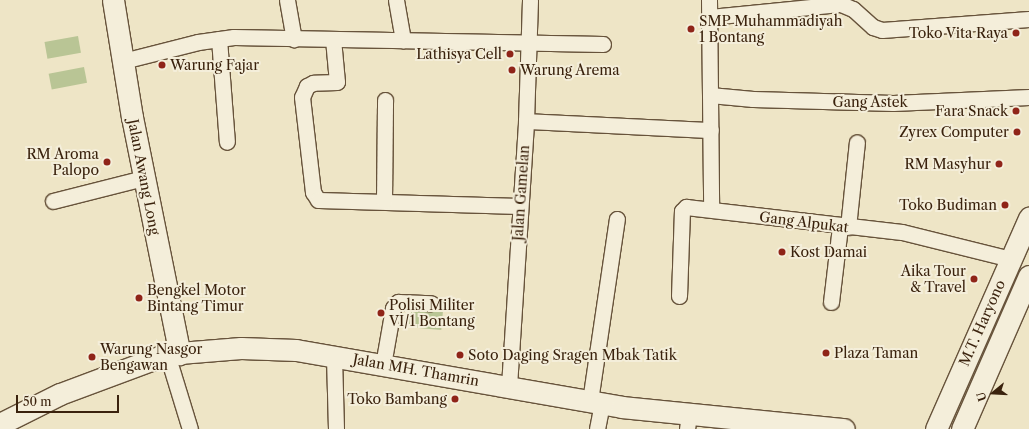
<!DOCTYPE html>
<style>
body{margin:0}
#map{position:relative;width:1029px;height:429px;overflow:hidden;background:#eee5c6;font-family:"Libre Caslon Text",serif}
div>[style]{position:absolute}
.green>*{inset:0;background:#b9c595;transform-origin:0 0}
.roads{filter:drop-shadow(1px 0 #67533b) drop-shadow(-1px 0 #67533b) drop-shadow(0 1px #67533b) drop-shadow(0 -1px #67533b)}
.street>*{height:15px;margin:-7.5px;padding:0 7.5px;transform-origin:7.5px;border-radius:7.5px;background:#f4eeda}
.secondary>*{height:21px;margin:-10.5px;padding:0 10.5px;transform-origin:10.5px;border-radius:10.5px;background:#f4eeda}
.dots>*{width:11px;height:11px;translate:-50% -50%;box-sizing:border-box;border:2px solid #f4eeda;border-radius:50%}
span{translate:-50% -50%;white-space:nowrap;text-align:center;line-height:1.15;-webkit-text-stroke:4px #f4eeda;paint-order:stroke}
.poi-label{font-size:14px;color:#3a220d}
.left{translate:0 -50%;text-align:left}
.right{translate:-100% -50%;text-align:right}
.street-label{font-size:14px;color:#3a220d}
.north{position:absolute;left:973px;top:373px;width:40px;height:40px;-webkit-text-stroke:3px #f4eeda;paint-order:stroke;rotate:252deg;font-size:11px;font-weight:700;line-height:16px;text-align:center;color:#3a220d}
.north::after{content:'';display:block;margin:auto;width:14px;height:18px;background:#3a220d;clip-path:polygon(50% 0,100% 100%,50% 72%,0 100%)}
.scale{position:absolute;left:16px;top:395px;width:103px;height:18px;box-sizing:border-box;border:2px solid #3a220d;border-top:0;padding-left:5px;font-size:12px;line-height:14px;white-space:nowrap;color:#3a220d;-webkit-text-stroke:3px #f4eeda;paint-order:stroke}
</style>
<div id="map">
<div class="green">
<i style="left:78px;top:36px;width:17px;height:34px;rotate:80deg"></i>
<i style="left:84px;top:67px;width:16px;height:36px;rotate:79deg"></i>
<i style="left:409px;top:309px;width:34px;height:18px;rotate:5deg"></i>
</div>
<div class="roads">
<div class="street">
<i style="left:287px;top:0;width:40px;rotate:80deg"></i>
<i style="left:396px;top:0;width:41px;rotate:80.1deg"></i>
<i style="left:709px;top:0;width:208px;rotate:89.4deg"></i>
<i style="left:710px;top:17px;width:132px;rotate:-5.7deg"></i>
<i style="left:841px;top:4px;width:13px;rotate:23deg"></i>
<i style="left:853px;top:9px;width:27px;rotate:42deg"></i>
<i style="left:873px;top:27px;width:9px;rotate:18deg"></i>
<i style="left:882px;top:30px;width:147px;rotate:-4.3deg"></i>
<i style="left:219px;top:39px;width:103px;rotate:85.6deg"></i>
<i style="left:333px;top:39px;width:43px;rotate:84.7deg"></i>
<i style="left:337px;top:82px;width:24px;rotate:178deg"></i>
<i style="left:313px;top:83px;width:7px;rotate:153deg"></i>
<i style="left:307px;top:86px;width:12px;rotate:114deg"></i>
<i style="left:302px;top:97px;width:96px;rotate:83.4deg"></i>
<i style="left:313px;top:192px;width:9px;rotate:58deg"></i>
<i style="left:318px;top:200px;width:202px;rotate:1.7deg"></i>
<i style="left:123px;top:61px;width:77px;rotate:-14.2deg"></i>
<i style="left:198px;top:42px;width:36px;rotate:-8deg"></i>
<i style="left:234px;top:37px;width:369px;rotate:1.1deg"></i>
<i style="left:710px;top:95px;width:43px;rotate:5.3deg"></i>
<i style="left:753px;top:99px;width:140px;rotate:1.6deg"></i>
<i style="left:893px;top:103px;width:136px;rotate:-2.5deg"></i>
<i style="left:526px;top:121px;width:185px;rotate:2.8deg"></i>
<i style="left:53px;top:201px;width:94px;rotate:-14.2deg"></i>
<i style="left:384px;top:201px;width:101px;rotate:-89.4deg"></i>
<i style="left:848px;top:227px;width:85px;rotate:-84deg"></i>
<i style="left:679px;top:296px;width:85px;rotate:-88deg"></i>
<i style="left:682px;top:211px;width:6px;rotate:-45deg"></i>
<i style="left:686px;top:207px;width:217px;rotate:6.6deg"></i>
<i style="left:902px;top:232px;width:112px;rotate:13.9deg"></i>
<i style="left:831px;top:302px;width:77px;rotate:-83.2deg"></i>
<i style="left:167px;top:354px;width:78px;rotate:73deg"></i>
<i style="left:334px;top:357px;width:72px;rotate:88.4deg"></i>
<i style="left:383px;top:365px;width:58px;rotate:-80deg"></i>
<i style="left:393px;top:308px;width:8px;rotate:-50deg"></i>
<i style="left:398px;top:302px;width:33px;rotate:2deg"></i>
<i style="left:509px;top:386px;width:266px;rotate:-86.3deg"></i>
<i style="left:526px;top:121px;width:121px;rotate:-88.1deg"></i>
<i style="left:590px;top:401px;width:184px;rotate:-81.6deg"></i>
<i style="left:597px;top:429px;width:25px;rotate:-79deg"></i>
<i style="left:687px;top:429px;width:14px;rotate:-82deg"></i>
</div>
<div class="secondary">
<i style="left:113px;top:0;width:119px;rotate:80.8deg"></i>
<i style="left:132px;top:117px;width:242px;rotate:78.6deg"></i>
<i style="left:0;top:424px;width:67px;rotate:-26.6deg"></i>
<i style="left:60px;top:394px;width:114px;rotate:-20.5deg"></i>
<i style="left:167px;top:354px;width:74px;rotate:-4.6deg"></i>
<i style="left:241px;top:348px;width:55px;rotate:2.1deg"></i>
<i style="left:296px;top:350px;width:331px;rotate:9.9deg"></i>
<i style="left:622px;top:407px;width:223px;rotate:5.7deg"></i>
<i style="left:936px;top:429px;width:231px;rotate:-66.2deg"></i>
<i style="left:962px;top:429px;width:167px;rotate:-66.4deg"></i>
</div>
</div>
<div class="dots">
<i style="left:691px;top:29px;background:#8f2418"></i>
<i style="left:1016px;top:33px;background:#8f2418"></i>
<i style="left:510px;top:54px;background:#8f2418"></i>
<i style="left:162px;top:65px;background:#8f2418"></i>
<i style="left:512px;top:70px;background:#8f2418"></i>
<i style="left:1016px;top:111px;background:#8f2418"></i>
<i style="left:1017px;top:132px;background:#8f2418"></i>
<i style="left:107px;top:162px;background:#8f2418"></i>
<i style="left:999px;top:164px;background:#8f2418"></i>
<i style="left:1005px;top:205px;background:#8f2418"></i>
<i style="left:782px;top:252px;background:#8f2418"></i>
<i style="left:974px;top:279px;background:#8f2418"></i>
<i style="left:139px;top:298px;background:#8f2418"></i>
<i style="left:381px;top:313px;background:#8f2418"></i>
<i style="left:826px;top:353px;background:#8f2418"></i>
<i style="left:460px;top:355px;background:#8f2418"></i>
<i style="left:92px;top:357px;background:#8f2418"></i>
<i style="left:455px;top:399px;background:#8f2418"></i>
</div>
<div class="poi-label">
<span class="left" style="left:699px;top:29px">SMP Muhammadiyah<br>1 Bontang</span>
<span class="right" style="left:1008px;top:33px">Toko Vita Raya</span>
<span class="right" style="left:502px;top:54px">Lathisya Cell</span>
<span class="left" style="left:170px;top:65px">Warung Fajar</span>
<span class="left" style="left:520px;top:70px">Warung Arema</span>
<span class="right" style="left:1008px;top:111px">Fara Snack</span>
<span class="right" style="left:1009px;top:132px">Zyrex Computer</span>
<span class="right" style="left:99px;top:162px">RM Aroma<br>Palopo</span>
<span class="right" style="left:991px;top:164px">RM Masyhur</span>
<span class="right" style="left:997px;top:205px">Toko Budiman</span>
<span class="left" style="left:790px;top:252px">Kost Damai</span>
<span class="right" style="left:966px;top:279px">Aika Tour<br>&amp; Travel</span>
<span class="left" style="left:147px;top:298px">Bengkel Motor<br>Bintang Timur</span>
<span class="left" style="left:389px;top:313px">Polisi Militer<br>VI/1 Bontang</span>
<span class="left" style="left:100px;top:357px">Warung Nasgor<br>Bengawan</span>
<span class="left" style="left:834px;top:353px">Plaza Taman</span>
<span class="left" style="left:468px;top:355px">Soto Daging Sragen Mbak Tatik</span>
<span class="right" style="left:447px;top:399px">Toko Bambang</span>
</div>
<div class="street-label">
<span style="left:870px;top:102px">Gang Astek</span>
<span style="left:144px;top:177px;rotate:79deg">Jalan Awang Long</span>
<span style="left:521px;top:193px;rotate:-86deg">Jalan Gamelan</span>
<span style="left:804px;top:222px;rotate:7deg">Gang Alpukat</span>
<span style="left:982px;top:323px;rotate:-66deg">M.T. Haryono</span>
<span style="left:416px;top:370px;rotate:10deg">Jalan MH. Thamrin</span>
</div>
<div class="north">U</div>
<div class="scale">50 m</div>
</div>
